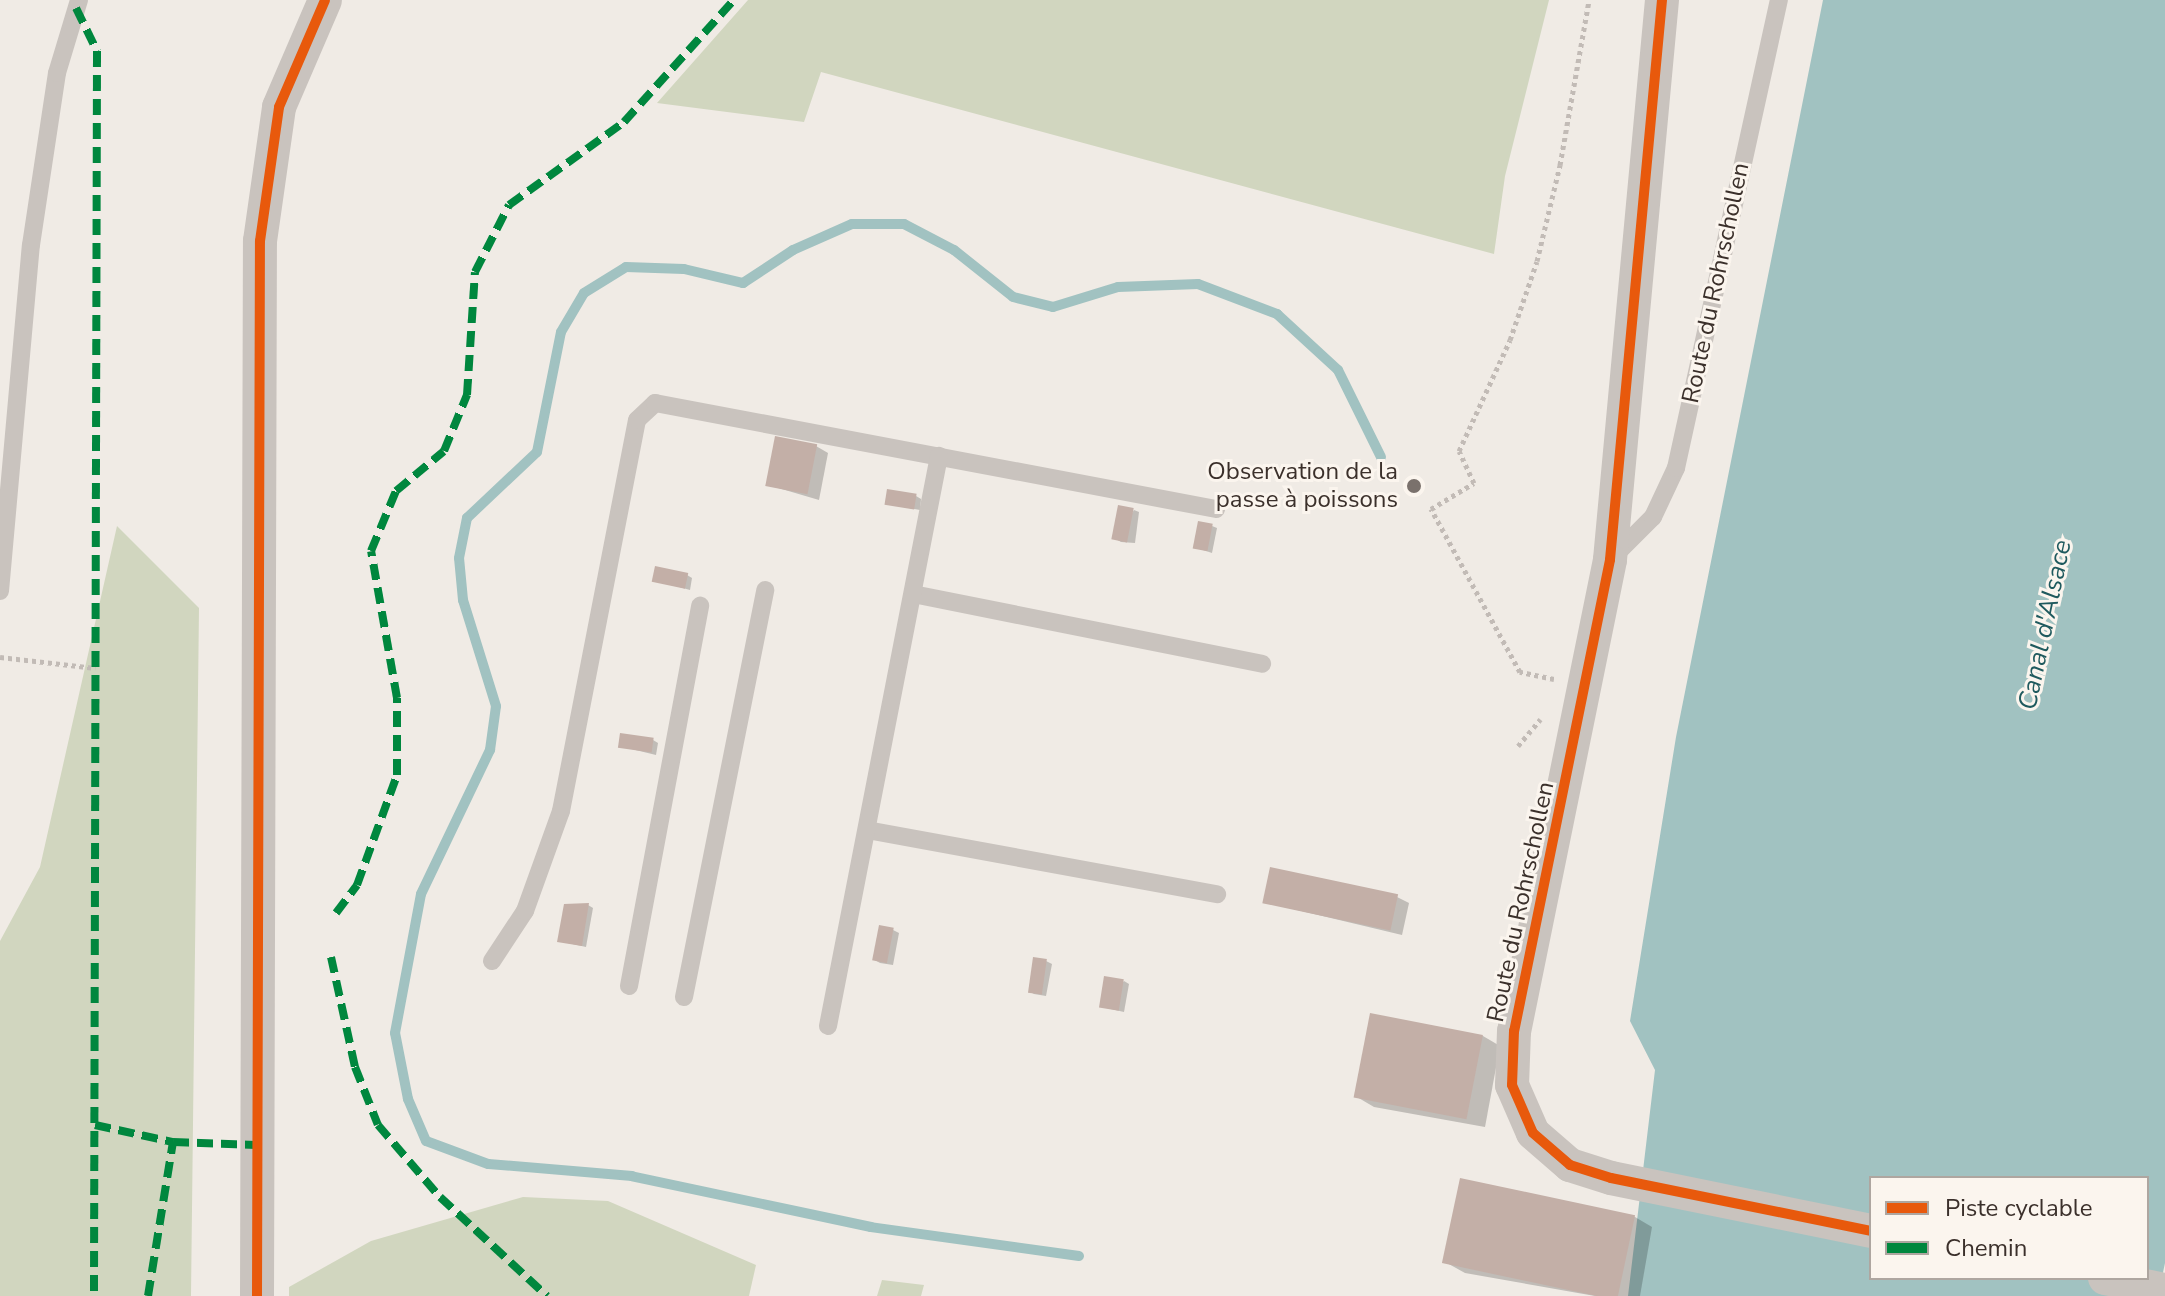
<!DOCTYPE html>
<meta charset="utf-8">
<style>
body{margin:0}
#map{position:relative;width:2165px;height:1296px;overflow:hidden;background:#f0ebe5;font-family:"Nunito Sans",sans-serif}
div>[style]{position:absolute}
.green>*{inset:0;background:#d1d6bf}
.water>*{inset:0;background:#a1c2c1}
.shadow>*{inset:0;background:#0003}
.stream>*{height:10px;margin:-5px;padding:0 5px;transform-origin:5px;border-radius:5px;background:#a1c2c1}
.building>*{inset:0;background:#c3afa7;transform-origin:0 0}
.path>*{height:5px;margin-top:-2.5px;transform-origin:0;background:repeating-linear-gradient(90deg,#c2bbb6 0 4px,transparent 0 8px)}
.service>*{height:18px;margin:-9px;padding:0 9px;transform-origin:9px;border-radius:9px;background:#c9c3be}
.minor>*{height:34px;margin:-17px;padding:0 17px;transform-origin:17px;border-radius:17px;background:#c9c3be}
.quiet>*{height:8px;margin-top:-4px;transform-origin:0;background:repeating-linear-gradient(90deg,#00873e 0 16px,transparent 0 24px)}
.cycleway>*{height:10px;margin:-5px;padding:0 5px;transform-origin:5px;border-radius:5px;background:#e8590c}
.dots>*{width:22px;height:22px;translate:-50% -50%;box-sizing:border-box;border:4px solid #fbf5ee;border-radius:50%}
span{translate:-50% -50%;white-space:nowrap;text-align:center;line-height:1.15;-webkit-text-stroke:6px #fbf5ee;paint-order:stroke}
.street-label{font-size:24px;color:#3b302b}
.poi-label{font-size:24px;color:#3b302b}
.right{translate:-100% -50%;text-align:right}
.water-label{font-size:26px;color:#1f5a5e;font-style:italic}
.legend{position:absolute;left:1869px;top:1176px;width:280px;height:104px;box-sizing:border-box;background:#fbf5ee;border:2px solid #aea6a0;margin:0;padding:10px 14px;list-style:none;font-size:24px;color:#3b302b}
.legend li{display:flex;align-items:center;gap:16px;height:40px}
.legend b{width:40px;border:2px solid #aea6a0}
</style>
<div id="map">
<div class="green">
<i style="clip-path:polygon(748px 0,1549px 0,1505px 176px,1494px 254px,821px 72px,804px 122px,657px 103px)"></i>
<i style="clip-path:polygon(117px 526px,199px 608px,191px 1296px,0 1296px,0 941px,40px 867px)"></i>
<i style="clip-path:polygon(523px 1197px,608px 1201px,756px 1265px,749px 1296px,289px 1296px,289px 1287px,371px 1241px)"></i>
<i style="clip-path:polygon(882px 1280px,924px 1285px,921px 1296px,877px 1296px)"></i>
</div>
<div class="water">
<i style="clip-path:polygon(evenodd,1823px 0,2165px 0,2165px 1263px,2158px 1296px,1628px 1296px,1655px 1070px,1630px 1021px,1676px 737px,1823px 0,1871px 1178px,2147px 1178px,2147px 1278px,1871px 1278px,1871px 1178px)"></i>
</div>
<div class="shadow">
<i style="clip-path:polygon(816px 446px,828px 453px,819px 500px,768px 485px)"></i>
<i style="clip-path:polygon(916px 496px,921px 499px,920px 510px,887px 504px)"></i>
<i style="clip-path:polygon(1134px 510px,1139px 512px,1135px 543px,1121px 542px,1116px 539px)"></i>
<i style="clip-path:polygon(1212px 526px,1217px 528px,1212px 553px,1194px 547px)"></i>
<i style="clip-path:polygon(687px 575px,692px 578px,690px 590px,654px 580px)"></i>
<i style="clip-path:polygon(653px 740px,658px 743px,656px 755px,619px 746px)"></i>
<i style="clip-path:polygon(1397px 897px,1409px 903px,1402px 935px,1264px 902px)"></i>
<i style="clip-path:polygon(588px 905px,593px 908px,586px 947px,559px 941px)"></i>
<i style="clip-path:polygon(893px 930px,899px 933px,893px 965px,880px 963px,875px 960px)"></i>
<i style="clip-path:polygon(1046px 961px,1052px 964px,1046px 996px,1034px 994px,1029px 991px)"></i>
<i style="clip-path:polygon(1124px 981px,1129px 984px,1124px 1012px,1102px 1007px)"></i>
<i style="clip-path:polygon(1372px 1016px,1483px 1036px,1500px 1046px,1485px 1127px,1374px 1107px,1357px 1097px)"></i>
<i style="clip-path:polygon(1462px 1180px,1635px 1217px,1652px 1227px,1640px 1296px,1595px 1296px,1465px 1273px,1447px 1263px)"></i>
</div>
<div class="stream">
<i style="left:1079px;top:1256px;width:210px;rotate:-172.1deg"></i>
<i style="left:871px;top:1227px;width:244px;rotate:-168deg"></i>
<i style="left:632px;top:1176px;width:144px;rotate:-175.2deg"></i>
<i style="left:488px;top:1164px;width:66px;rotate:-159.6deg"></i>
<i style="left:426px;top:1141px;width:46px;rotate:-113.2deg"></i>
<i style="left:408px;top:1099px;width:67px;rotate:-101.1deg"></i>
<i style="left:395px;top:1033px;width:141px;rotate:-79.4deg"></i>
<i style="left:421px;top:894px;width:160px;rotate:-64.4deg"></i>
<i style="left:490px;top:750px;width:44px;rotate:-82.2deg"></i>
<i style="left:496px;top:706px;width:111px;rotate:-107.3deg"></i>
<i style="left:463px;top:600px;width:42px;rotate:-95.4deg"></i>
<i style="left:459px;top:558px;width:41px;rotate:-78.7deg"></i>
<i style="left:467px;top:518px;width:96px;rotate:-43.3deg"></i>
<i style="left:537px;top:452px;width:122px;rotate:-78.7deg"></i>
<i style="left:561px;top:332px;width:45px;rotate:-59.5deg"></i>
<i style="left:584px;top:293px;width:49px;rotate:-31.8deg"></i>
<i style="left:626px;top:267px;width:58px;rotate:2deg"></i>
<i style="left:684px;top:269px;width:61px;rotate:13.3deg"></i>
<i style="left:743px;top:283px;width:60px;rotate:-33.4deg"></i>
<i style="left:793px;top:250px;width:64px;rotate:-23.8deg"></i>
<i style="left:852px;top:224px;width:52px"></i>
<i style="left:904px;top:224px;width:56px;rotate:27.5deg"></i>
<i style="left:954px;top:250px;width:75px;rotate:38.5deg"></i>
<i style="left:1013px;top:297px;width:41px;rotate:14deg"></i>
<i style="left:1053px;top:307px;width:68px;rotate:-17.1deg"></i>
<i style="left:1118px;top:287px;width:80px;rotate:-2.1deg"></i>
<i style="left:1198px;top:284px;width:85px;rotate:20.8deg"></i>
<i style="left:1277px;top:314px;width:83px;rotate:42.6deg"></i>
<i style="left:1338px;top:370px;width:97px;rotate:63.7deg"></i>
</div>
<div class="building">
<i style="left:775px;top:436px;width:43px;height:51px;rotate:11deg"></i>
<i style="left:887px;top:489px;width:30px;height:16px;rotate:9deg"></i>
<i style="left:1118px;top:505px;width:16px;height:35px;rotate:11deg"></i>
<i style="left:1198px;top:521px;width:15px;height:28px;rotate:11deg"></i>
<i style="left:655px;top:566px;width:34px;height:16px;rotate:12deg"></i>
<i style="left:620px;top:733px;width:34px;height:15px;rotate:8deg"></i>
<i style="left:1270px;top:867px;width:131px;height:37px;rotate:12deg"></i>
<i style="clip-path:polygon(589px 903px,582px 946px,557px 942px,564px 904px)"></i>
<i style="left:879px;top:925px;width:15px;height:36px;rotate:11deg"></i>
<i style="left:1033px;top:957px;width:14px;height:36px;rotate:8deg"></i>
<i style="left:1104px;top:976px;width:20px;height:32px;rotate:9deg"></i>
<i style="left:1370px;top:1013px;width:115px;height:86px;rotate:11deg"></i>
<i style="left:1460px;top:1178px;width:179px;height:87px;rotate:12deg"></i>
</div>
<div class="path">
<i style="left:0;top:657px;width:96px;rotate:6.6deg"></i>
<i style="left:1554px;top:679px;width:35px;rotate:-168deg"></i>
<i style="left:1520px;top:672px;width:186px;rotate:-118.6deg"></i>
<i style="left:1431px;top:509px;width:50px;rotate:-31.2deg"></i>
<i style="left:1474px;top:483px;width:35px;rotate:-115deg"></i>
<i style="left:1459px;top:451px;width:122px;rotate:-65.3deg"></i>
<i style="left:1510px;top:340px;width:83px;rotate:-71.1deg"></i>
<i style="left:1537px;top:261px;width:99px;rotate:-76.5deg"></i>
<i style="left:1560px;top:165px;width:168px;rotate:-80deg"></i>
<i style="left:1518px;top:746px;width:35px;rotate:-50deg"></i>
</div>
<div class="service">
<i style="left:1612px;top:558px;width:58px;rotate:-45deg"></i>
<i style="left:1653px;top:517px;width:54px;rotate:-64.9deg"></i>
<i style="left:1676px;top:468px;width:479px;rotate:-77.6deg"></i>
<i style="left:0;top:591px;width:347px;rotate:-84.9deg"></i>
<i style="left:31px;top:245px;width:174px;rotate:-81.4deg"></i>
<i style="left:57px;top:73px;width:76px;rotate:-73.2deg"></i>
<i style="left:913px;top:594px;width:356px;rotate:11.3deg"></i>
<i style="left:867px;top:830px;width:356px;rotate:10.4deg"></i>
<i style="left:492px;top:961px;width:60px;rotate:-56.6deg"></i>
<i style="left:525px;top:911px;width:106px;rotate:-70.2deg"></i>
<i style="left:561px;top:811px;width:398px;rotate:-79deg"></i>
<i style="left:637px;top:420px;width:25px;rotate:-43deg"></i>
<i style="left:655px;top:403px;width:571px;rotate:10.7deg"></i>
<i style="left:629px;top:986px;width:387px;rotate:-79.4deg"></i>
<i style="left:684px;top:997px;width:415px;rotate:-78.7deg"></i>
<i style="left:828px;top:1026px;width:581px;rotate:-78.98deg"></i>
</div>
<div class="minor">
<i style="left:1662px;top:0;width:562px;rotate:95.31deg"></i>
<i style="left:1610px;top:560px;width:481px;rotate:101.5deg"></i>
<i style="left:1514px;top:1031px;width:54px;rotate:92.1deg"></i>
<i style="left:1512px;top:1085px;width:52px;rotate:66.4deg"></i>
<i style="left:1533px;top:1133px;width:49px;rotate:40.9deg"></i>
<i style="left:1570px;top:1165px;width:43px;rotate:17.6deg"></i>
<i style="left:1611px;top:1178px;width:265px;rotate:11.5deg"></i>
<i style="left:2105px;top:1278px;width:61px;rotate:11.3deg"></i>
<i style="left:257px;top:1296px;width:1055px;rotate:-89.84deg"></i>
<i style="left:260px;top:241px;width:135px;rotate:-81.9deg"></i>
<i style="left:279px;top:107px;width:116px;rotate:-66.7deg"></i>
</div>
<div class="quiet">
<i style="left:76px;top:8px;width:48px;rotate:64deg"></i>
<i style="left:97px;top:51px;width:1245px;rotate:90.14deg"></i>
<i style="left:336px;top:913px;width:35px;rotate:-53deg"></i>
<i style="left:357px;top:885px;width:117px;rotate:-70deg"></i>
<i style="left:397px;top:775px;width:77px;rotate:-90deg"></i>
<i style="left:397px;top:698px;width:149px;rotate:-100deg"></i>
<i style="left:371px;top:551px;width:65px;rotate:-67.4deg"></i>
<i style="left:396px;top:491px;width:62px;rotate:-39.8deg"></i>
<i style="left:444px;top:451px;width:61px;rotate:-67.7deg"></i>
<i style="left:467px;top:395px;width:123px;rotate:-86.3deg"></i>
<i style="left:475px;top:272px;width:75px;rotate:-63.1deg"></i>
<i style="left:509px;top:205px;width:142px;rotate:-35.8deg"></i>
<i style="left:624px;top:122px;width:164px;rotate:-48deg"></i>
<i style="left:331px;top:957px;width:113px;rotate:77.7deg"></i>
<i style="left:355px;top:1067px;width:62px;rotate:68.4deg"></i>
<i style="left:378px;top:1125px;width:95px;rotate:49.3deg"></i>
<i style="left:440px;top:1197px;width:146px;rotate:42.8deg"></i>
<i style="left:95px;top:1125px;width:80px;rotate:12.3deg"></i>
<i style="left:173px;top:1142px;width:85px;rotate:2deg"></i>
<i style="left:148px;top:1296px;width:156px;rotate:-80.8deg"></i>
</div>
<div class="cycleway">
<i style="left:1662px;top:0;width:562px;rotate:95.31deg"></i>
<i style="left:1610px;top:560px;width:481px;rotate:101.5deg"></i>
<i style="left:1514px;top:1031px;width:54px;rotate:92.1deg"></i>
<i style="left:1512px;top:1085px;width:52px;rotate:66.4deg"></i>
<i style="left:1533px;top:1133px;width:49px;rotate:40.9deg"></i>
<i style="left:1570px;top:1165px;width:43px;rotate:17.6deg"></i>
<i style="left:1611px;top:1178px;width:265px;rotate:11.5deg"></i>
<i style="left:257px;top:1296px;width:1055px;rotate:-89.84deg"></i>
<i style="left:260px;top:241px;width:135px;rotate:-81.9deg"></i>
<i style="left:279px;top:107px;width:116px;rotate:-66.7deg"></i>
</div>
<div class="dots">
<i style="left:1414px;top:486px;background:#7a716c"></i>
</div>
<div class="street-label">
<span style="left:1716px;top:283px;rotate:-78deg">Route du Rohrschollen</span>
<span style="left:1521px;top:902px;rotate:-78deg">Route du Rohrschollen</span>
</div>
<div class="poi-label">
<span class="right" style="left:1398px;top:486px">Observation de la<br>passe à poissons</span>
</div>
<div class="water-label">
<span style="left:2045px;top:625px;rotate:-78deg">Canal d'Alsace</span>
</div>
<ul class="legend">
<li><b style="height:10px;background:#e8590c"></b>Piste cyclable</li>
<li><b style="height:10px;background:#00873e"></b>Chemin</li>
</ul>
</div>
